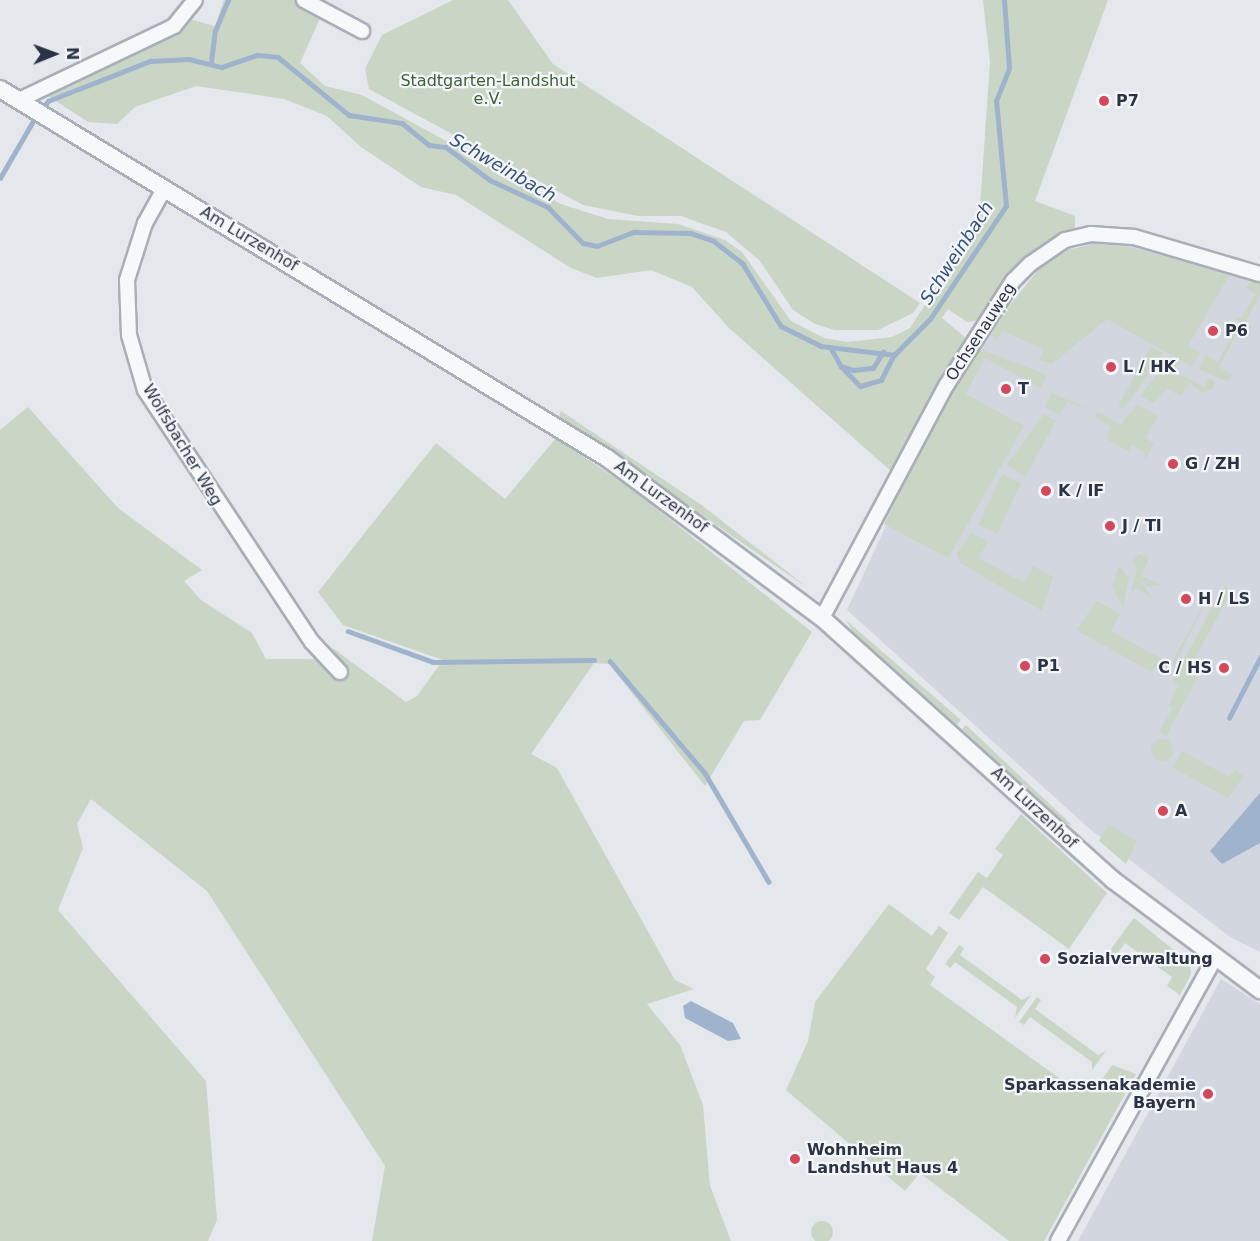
<!DOCTYPE html>
<style>
body{margin:0}
#map{position:relative;width:1260px;height:1241px;overflow:hidden;background:#e4e7ec;font-family:"DejaVu Sans",sans-serif}
div>[style]{position:absolute}
.built>*{inset:0;background:#d2d6de}
.green>*{inset:0;background:#c9d6c5;transform-origin:0 0}
.round{border-radius:50%}
.water>*{inset:0;background:#9fb4cc}
.stream>*{height:4.5px;margin:-2.25px;padding:0 2.25px;transform-origin:2.25px;border-radius:2.25px;background:#9fb4cc}
.roads{filter:drop-shadow(2px 0 #a9aeb7) drop-shadow(-2px 0 #a9aeb7) drop-shadow(0 2px #a9aeb7) drop-shadow(0 -2px #a9aeb7)}
.minor>*{height:14px;margin:-7px;padding:0 7px;transform-origin:7px;border-radius:7px;background:#f7f8fa}
.tertiary>*{height:16px;margin:-8px;padding:0 8px;transform-origin:8px;border-radius:8px;background:#f7f8fa}
.dots>*{width:16px;height:16px;translate:-50% -50%;box-sizing:border-box;border:3px solid #f4f6f9;border-radius:50%}
span{translate:-50% -50%;white-space:nowrap;text-align:center;line-height:1.15;-webkit-text-stroke:4.5px #f4f6f9;paint-order:stroke}
.park-label{font-size:16px;color:#3f6138}
.poi-label{font-size:16px;color:#2b3445;font-weight:700}
.left{translate:0 -50%;text-align:left}
.right{translate:-100% -50%;text-align:right}
.street-label{font-size:16px;color:#2b3445}
.water-label{font-size:18px;color:#34527a;font-style:italic}
.north{position:absolute;left:24px;top:24px;width:60px;height:60px;-webkit-text-stroke:4px #f4f6f9;paint-order:stroke;rotate:89deg;font-size:16px;font-weight:700;line-height:24px;text-align:center;color:#2b3445}
.north::after{content:'';display:block;margin:auto;width:21px;height:27px;background:#2b3445;clip-path:polygon(50% 0,100% 100%,50% 72%,0 100%)}
</style>
<div id="map">
<div class="built">
<i style="clip-path:polygon(1089px 243px,1133px 246px,1252px 280px,1246px 288px,1255px 294px,1241px 319px,1245px 321px,1260px 296px,1260px 952px,1230px 937px,1091px 830px,847px 610px,931px 429px,992px 327px,1040px 268px)"></i>
<i style="clip-path:polygon(1221px 979px,1260px 1004px,1260px 1241px,1078px 1241px)"></i>
</div>
<div class="green">
<i style="clip-path:polygon(224px 0,304px 0,323px 12px,300px 63px,325px 86px,362px 95px,561px 204px,608px 219px,678px 224px,725px 240px,742px 252px,791px 321px,824px 338px,847px 342px,892px 337px,910px 328px,969px 236px,980px 206px,990px 62px,983px 0,1108px 0,1035px 201px,1075px 216px,1075px 228px,1026px 256px,978px 321px,967px 322px,948px 309px,942px 318px,967px 339px,892px 472px,729px 328px,692px 287px,651px 270px,597px 278px,571px 268px,456px 195px,421px 187px,361px 147px,327px 116px,284px 99px,196px 86px,135px 107px,117px 124px,88px 122px,45px 94px,190px 19px,215px 26px)"></i>
<i style="clip-path:polygon(453px 0,508px 0,553px 64px,920px 303px,913px 313px,878px 330px,835px 330px,815px 324px,793px 310px,760px 261px,726px 232px,681px 216px,638px 216px,583px 205px,369px 89px,365px 69px,382px 35px)"></i>
<i style="clip-path:polygon(1109px 242px,1230px 274px,1188px 346px,1200px 352px,1192px 367px,1107px 319px,1052px 364px,1039px 360px,1044px 349px,1002px 331px,997px 341px,993px 337px,992px 327px,1040px 268px,1070px 249px)"></i>
<i style="clip-path:polygon(1252px 280px,1260px 283px,1260px 296px,1246px 321px,1253px 329px,1231px 317px,1241px 318px,1255px 294px,1246px 288px)"></i>
<i style="clip-path:polygon(1225px 326px,1246px 339px,1236px 335px,1219px 367px,1232px 375px,1228px 382px,1199px 369px,1205px 355px,1218px 362px,1233px 334px)"></i>
<i style="clip-path:polygon(1151px 346px,1163px 353px,1124px 409px,1118px 406px)"></i>
<i style="clip-path:polygon(980px 349px,1047px 375px,1041px 388px,985px 358px,969px 388px,966px 394px,1024px 426px,948px 558px,884px 524px,931px 429px)"></i>
<i style="clip-path:polygon(1169px 356px,1178px 361px,1173px 377px,1182px 375px,1204px 387px,1209px 379px,1215px 382px,1212px 390px,1201px 392px,1190px 383px,1181px 396px,1167px 389px,1153px 403px,1141px 396px)"></i>
<i style="clip-path:polygon(1051px 393px,1089px 409px,1067px 402px,1059px 415px,1045px 407px)"></i>
<i style="clip-path:polygon(1137px 404px,1158px 416px,1145px 438px,1154px 443px,1145px 460px,1144px 452px,1132px 445px,1128px 451px,1105px 438px,1111px 427px,1095px 417px,1098px 412px,1121px 425px)"></i>
<i style="clip-path:polygon(28px 407px,118px 508px,202px 570px,184px 581px,201px 600px,252px 633px,266px 659px,319px 659px,334px 649px,406px 702px,417px 696px,443px 660px,343px 625px,318px 592px,436px 443px,505px 499px,556px 438px,633px 490px,812px 632px,760px 720px,744px 721px,705px 786px,609px 664px,594px 663px,531px 754px,557px 768px,675px 980px,694px 989px,647px 1004px,680px 1045px,703px 1105px,710px 1186px,731px 1241px,372px 1241px,385px 1166px,207px 891px,91px 799px,77px 824px,83px 848px,58px 910px,206px 1081px,217px 1220px,208px 1241px,0 1241px,0 430px)"></i>
<i style="clip-path:polygon(561px 411px,703px 506px,808px 588px,559px 417px)"></i>
<i style="clip-path:polygon(1044px 414px,1056px 421px,1025px 477px,1007px 464px)"></i>
<i style="left:1002px;top:474px;width:21px;height:56px;rotate:25deg"></i>
<i style="clip-path:polygon(971px 533px,988px 541px,979px 558px,1024px 583px,1033px 566px,1053px 577px,1042px 611px,960px 563px,957px 553px)"></i>
<i style="clip-path:polygon(1139px 554px,1149px 558px,1142px 576px,1161px 585px,1149px 587px,1140px 580px,1152px 598px,1136px 588px,1131px 591px,1137px 568px,1132px 562px)"></i>
<i style="clip-path:polygon(1119px 566px,1129px 578px,1123px 607px,1112px 587px)"></i>
<i style="clip-path:polygon(1225px 585px,1235px 601px,1227px 600px,1196px 656px,1206px 662px,1166px 736px,1159px 731px,1173px 708px,1169px 705px,1178px 685px,1172px 681px)"></i>
<i style="clip-path:polygon(1212px 589px,1169px 675px,1154px 667px,1152px 672px,1076px 630px,1097px 601px,1120px 614px,1111px 631px,1171px 664px)"></i>
<i style="clip-path:polygon(846px 620px,961px 720px,957px 725px,853px 632px)"></i>
<i style="clip-path:polygon(966px 725px,1072px 825px,1063px 823px,962px 729px)"></i>
<i class="round" style="left:1151px;top:739px;width:22px;height:22px"></i>
<i style="clip-path:polygon(1182px 751px,1229px 777px,1235px 770px,1244px 776px,1228px 798px,1172px 767px)"></i>
<i style="clip-path:polygon(1021px 814px,1107px 893px,1069px 949px,983px 887px,959px 920px,949px 913px,978px 872px,987px 878px,1003px 855px,995px 849px)"></i>
<i style="clip-path:polygon(1108px 824px,1137px 841px,1126px 864px,1099px 841px)"></i>
<i style="clip-path:polygon(889px 904px,932px 936px,939px 926px,948px 933px,926px 969px,935px 977px,930px 985px,1077px 1091px,1083px 1084px,1094px 1091px,1112px 1065px,1136px 1074px,1044px 1241px,1009px 1241px,920px 1173px,905px 1191px,786px 1090px,808px 1041px,815px 1002px)"></i>
<i style="clip-path:polygon(1134px 918px,1190px 963px,1191px 974px,1180px 995px,1167px 986px,1172px 977px,1125px 943px,1114px 958px,1108px 953px)"></i>
<i style="clip-path:polygon(959px 945px,964px 948px,960px 955px,1022px 1000px,1031px 995px,1015px 1018px,1017px 1007px,955px 962px,950px 968px,945px 964px)"></i>
<i style="clip-path:polygon(1037px 997px,1041px 1000px,1035px 1009px,1098px 1055px,1106px 1051px,1092px 1070px,1092px 1062px,1030px 1017px,1024px 1025px,1019px 1022px)"></i>
<i class="round" style="left:811px;top:1221px;width:22px;height:22px"></i>
</div>
<div class="water">
<i style="clip-path:polygon(1260px 793px,1260px 843px,1222px 864px,1210px 851px)"></i>
<i style="clip-path:polygon(691px 1001px,733px 1023px,741px 1039px,728px 1041px,685px 1018px,683px 1006px)"></i>
</div>
<div class="stream">
<i style="left:211px;top:62px;width:31px;rotate:-83deg"></i>
<i style="left:215px;top:31px;width:34px;rotate:-67deg"></i>
<i style="left:42px;top:109px;width:10px;rotate:-53deg"></i>
<i style="left:48px;top:101px;width:110px;rotate:-21.4deg"></i>
<i style="left:150px;top:61px;width:39px;rotate:-3deg"></i>
<i style="left:189px;top:59px;width:34px;rotate:14deg"></i>
<i style="left:222px;top:67px;width:37px;rotate:-19deg"></i>
<i style="left:257px;top:55px;width:21px;rotate:5deg"></i>
<i style="left:278px;top:57px;width:92px;rotate:39.2deg"></i>
<i style="left:349px;top:115px;width:54px;rotate:8.6deg"></i>
<i style="left:402px;top:123px;width:35px;rotate:39deg"></i>
<i style="left:429px;top:145px;width:17px;rotate:7deg"></i>
<i style="left:446px;top:147px;width:55px;rotate:36.9deg"></i>
<i style="left:490px;top:180px;width:64px;rotate:25deg"></i>
<i style="left:548px;top:207px;width:50px;rotate:45.8deg"></i>
<i style="left:583px;top:243px;width:14px;rotate:12deg"></i>
<i style="left:597px;top:246px;width:40px;rotate:-21deg"></i>
<i style="left:634px;top:232px;width:56px;rotate:1deg"></i>
<i style="left:690px;top:233px;width:25px;rotate:18deg"></i>
<i style="left:714px;top:241px;width:37px;rotate:38deg"></i>
<i style="left:743px;top:264px;width:73px;rotate:58.5deg"></i>
<i style="left:781px;top:326px;width:45px;rotate:26.6deg"></i>
<i style="left:821px;top:346px;width:74px;rotate:7deg"></i>
<i style="left:894px;top:355px;width:51px;rotate:-45deg"></i>
<i style="left:930px;top:319px;width:136px;rotate:-56.1deg"></i>
<i style="left:1006px;top:206px;width:105px;rotate:-95.4deg"></i>
<i style="left:996px;top:101px;width:35px;rotate:-68deg"></i>
<i style="left:1009px;top:68px;width:68px;rotate:-94.2deg"></i>
<i style="left:0;top:178px;width:72px;rotate:-59.9deg"></i>
<i style="left:831px;top:348px;width:21px;rotate:61deg"></i>
<i style="left:841px;top:366px;width:13px;rotate:18deg"></i>
<i style="left:853px;top:370px;width:20px;rotate:-6deg"></i>
<i style="left:873px;top:368px;width:19px;rotate:-58deg"></i>
<i style="left:841px;top:366px;width:28px;rotate:46deg"></i>
<i style="left:860px;top:386px;width:22px;rotate:-16deg"></i>
<i style="left:881px;top:380px;width:28px;rotate:-63deg"></i>
<i style="left:348px;top:631px;width:90px;rotate:20deg"></i>
<i style="left:433px;top:662px;width:161px;rotate:-0.7deg"></i>
<i style="left:610px;top:661px;width:147px;rotate:49.7deg"></i>
<i style="left:705px;top:773px;width:126px;rotate:59.6deg"></i>
<i style="left:1229px;top:718px;width:68px;rotate:-62.7deg"></i>
</div>
<div class="roads">
<div class="minor">
<i style="left:304px;top:0;width:66px;rotate:28.1deg"></i>
<i style="left:19px;top:100px;width:172px;rotate:-25.5deg"></i>
<i style="left:174px;top:26px;width:33px;rotate:-51deg"></i>
<i style="left:164px;top:189px;width:39px;rotate:119deg"></i>
<i style="left:145px;top:223px;width:60px;rotate:107.5deg"></i>
<i style="left:127px;top:280px;width:55px;rotate:87.9deg"></i>
<i style="left:129px;top:335px;width:57px;rotate:73.8deg"></i>
<i style="left:145px;top:390px;width:302px;rotate:56.5deg"></i>
<i style="left:312px;top:642px;width:41px;rotate:47deg"></i>
<i style="left:822px;top:618px;width:263px;rotate:-61.9deg"></i>
<i style="left:946px;top:386px;width:125px;rotate:-57.5deg"></i>
<i style="left:1013px;top:281px;width:24px;rotate:-45deg"></i>
<i style="left:1030px;top:264px;width:42px;rotate:-34.4deg"></i>
<i style="left:1065px;top:240px;width:27px;rotate:-13deg"></i>
<i style="left:1091px;top:234px;width:43px;rotate:4deg"></i>
<i style="left:1134px;top:237px;width:131px;rotate:16.4deg"></i>
<i style="left:1058px;top:1241px;width:322px;rotate:-61deg"></i>
</div>
<div class="tertiary">
<i style="left:0;top:89px;width:710px;rotate:31.3deg"></i>
<i style="left:607px;top:458px;width:268px;rotate:36.7deg"></i>
<i style="left:822px;top:618px;width:392px;rotate:42deg"></i>
<i style="left:1113px;top:880px;width:184px;rotate:36.8deg"></i>
</div>
</div>
<div class="dots">
<i style="left:1104px;top:101px;background:#d1495b"></i>
<i style="left:1213px;top:331px;background:#d1495b"></i>
<i style="left:1111px;top:367px;background:#d1495b"></i>
<i style="left:1006px;top:389px;background:#d1495b"></i>
<i style="left:1173px;top:464px;background:#d1495b"></i>
<i style="left:1046px;top:491px;background:#d1495b"></i>
<i style="left:1110px;top:526px;background:#d1495b"></i>
<i style="left:1186px;top:599px;background:#d1495b"></i>
<i style="left:1025px;top:666px;background:#d1495b"></i>
<i style="left:1224px;top:668px;background:#d1495b"></i>
<i style="left:1163px;top:811px;background:#d1495b"></i>
<i style="left:1045px;top:959px;background:#d1495b"></i>
<i style="left:1208px;top:1094px;background:#d1495b"></i>
<i style="left:795px;top:1159px;background:#d1495b"></i>
</div>
<div class="park-label">
<span style="left:488px;top:90px">Stadtgarten-Landshut<br>e.V.</span>
</div>
<div class="poi-label">
<span class="left" style="left:1116px;top:101px">P7</span>
<span class="left" style="left:1225px;top:331px">P6</span>
<span class="left" style="left:1123px;top:367px">L / HK</span>
<span class="left" style="left:1018px;top:389px">T</span>
<span class="left" style="left:1185px;top:464px">G / ZH</span>
<span class="left" style="left:1058px;top:491px">K / IF</span>
<span class="left" style="left:1122px;top:526px">J / TI</span>
<span class="left" style="left:1198px;top:599px">H / LS</span>
<span class="left" style="left:1037px;top:666px">P1</span>
<span class="right" style="left:1212px;top:668px">C / HS</span>
<span class="left" style="left:1175px;top:811px">A</span>
<span class="left" style="left:1057px;top:959px">Sozialverwaltung</span>
<span class="right" style="left:1196px;top:1094px">Sparkassenakademie<br>Bayern</span>
<span class="left" style="left:807px;top:1159px">Wohnheim<br>Landshut Haus 4</span>
</div>
<div class="street-label">
<span style="left:249px;top:239px;rotate:31deg">Am Lurzenhof</span>
<span style="left:981px;top:332px;rotate:-57deg">Ochsenauweg</span>
<span style="left:182px;top:445px;rotate:59deg">Wolfsbacher Weg</span>
<span style="left:661px;top:497px;rotate:36deg">Am Lurzenhof</span>
<span style="left:1034px;top:808px;rotate:43deg">Am Lurzenhof</span>
</div>
<div class="water-label">
<span style="left:503px;top:168px;rotate:30deg">Schweinbach</span>
<span style="left:957px;top:253px;rotate:-57deg">Schweinbach</span>
</div>
<div class="north">N</div>
</div>
